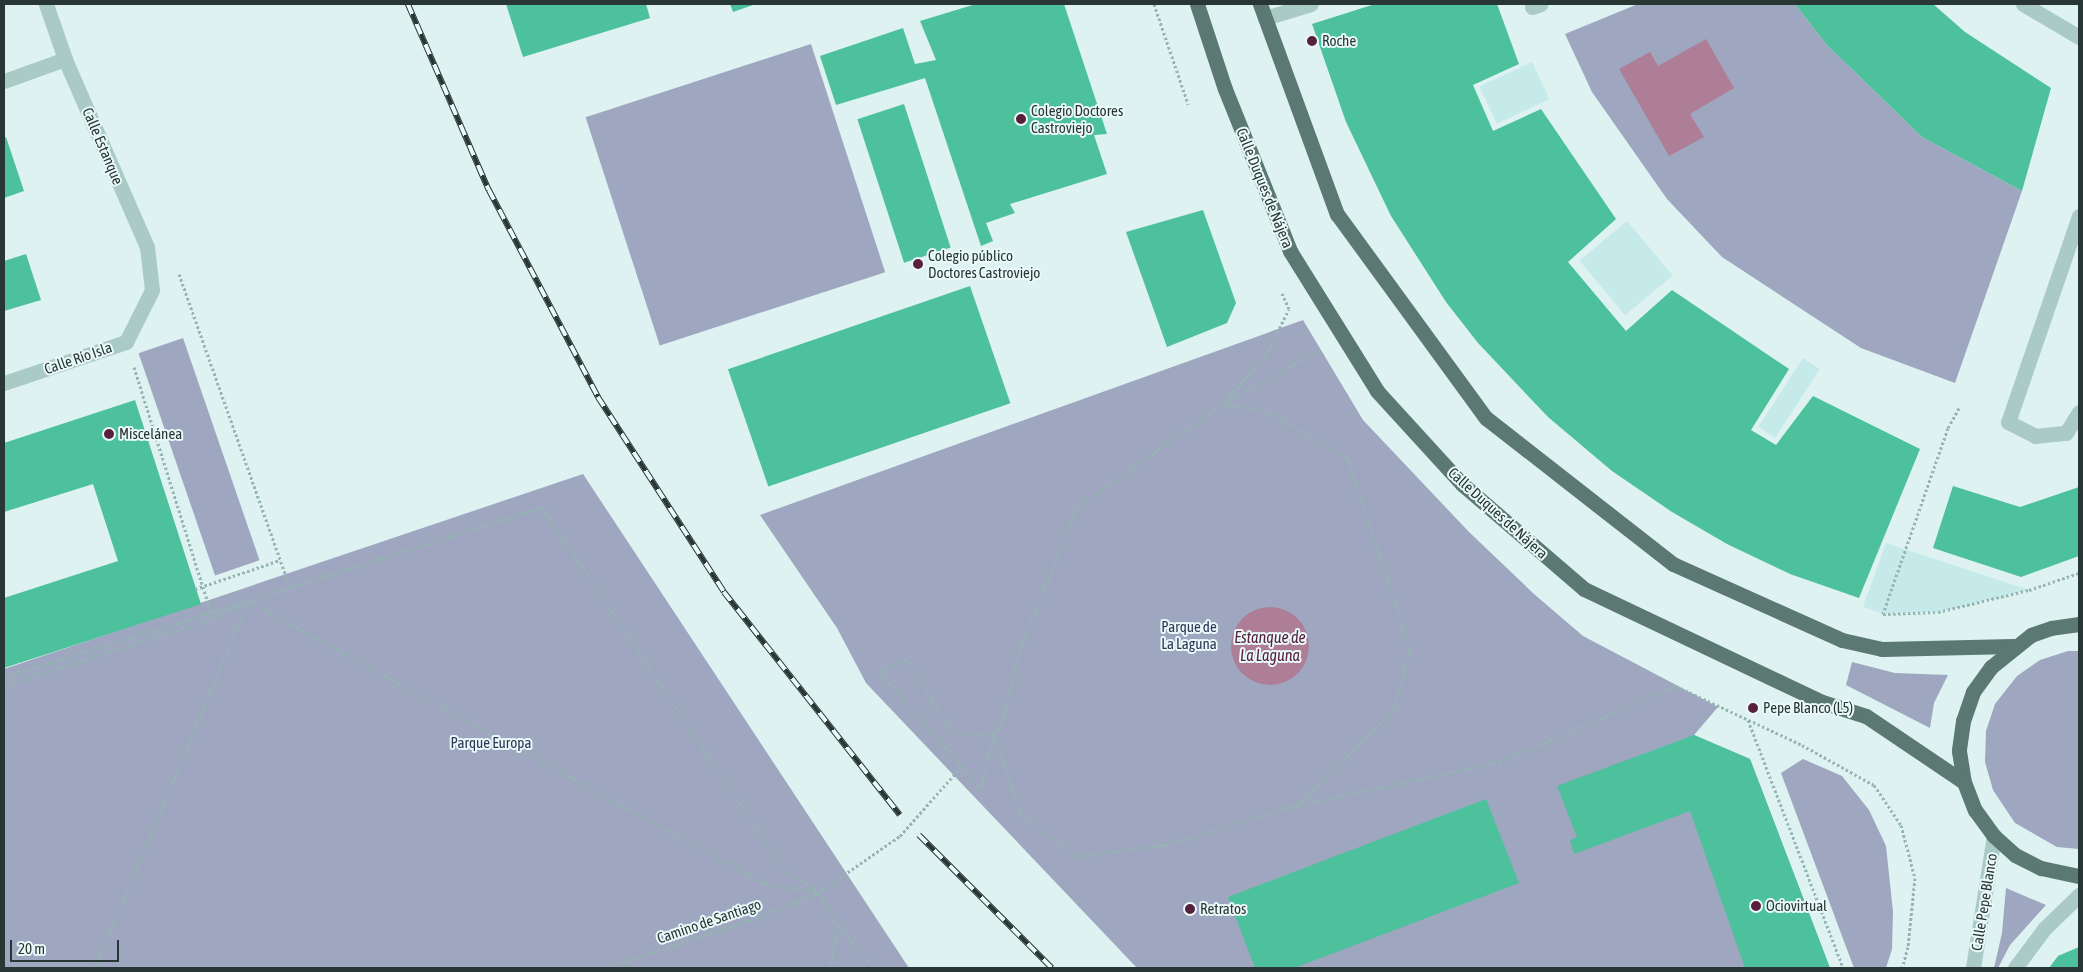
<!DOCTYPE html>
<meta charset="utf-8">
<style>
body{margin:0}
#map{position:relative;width:2083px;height:972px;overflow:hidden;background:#def2f1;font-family:"Asap Condensed",sans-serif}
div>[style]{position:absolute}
.green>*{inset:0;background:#9ea6c0;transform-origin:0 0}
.plaza>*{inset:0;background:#c6e9e9;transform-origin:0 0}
.water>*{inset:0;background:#ae7e97}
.round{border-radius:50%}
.building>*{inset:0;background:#4cc19c;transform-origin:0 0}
.path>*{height:3px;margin-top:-1.5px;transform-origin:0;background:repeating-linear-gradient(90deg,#94b5b1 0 2.5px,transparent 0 5px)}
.minor>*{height:15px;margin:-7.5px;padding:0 7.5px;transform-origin:7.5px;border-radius:7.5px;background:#aacac6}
.major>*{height:15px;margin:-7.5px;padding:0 7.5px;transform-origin:7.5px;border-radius:7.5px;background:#5b7972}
.rail>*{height:5.5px;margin-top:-2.75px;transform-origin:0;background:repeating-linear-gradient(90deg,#eaf9f9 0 11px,#293734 0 22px);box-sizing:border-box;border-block:1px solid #293734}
.path-bridge>*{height:3px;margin-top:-1.5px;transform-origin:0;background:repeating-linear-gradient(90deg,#94b5b1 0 2.5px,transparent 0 5px)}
.dots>*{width:14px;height:14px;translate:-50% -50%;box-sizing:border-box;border:2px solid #eaf9f9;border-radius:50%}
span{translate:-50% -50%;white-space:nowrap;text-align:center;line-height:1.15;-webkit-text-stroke:4px #eaf9f9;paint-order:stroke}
.poi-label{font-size:15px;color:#293734}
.left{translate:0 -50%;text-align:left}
.street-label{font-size:15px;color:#293734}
.park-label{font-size:15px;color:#2e3555}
.water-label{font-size:16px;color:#57203c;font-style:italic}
.frame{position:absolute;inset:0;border:5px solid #293734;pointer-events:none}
.scale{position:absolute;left:10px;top:940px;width:109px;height:22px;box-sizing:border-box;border:2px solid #293734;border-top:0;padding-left:6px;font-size:15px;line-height:18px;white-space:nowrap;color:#293734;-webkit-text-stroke:4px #eaf9f9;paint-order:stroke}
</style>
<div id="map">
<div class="green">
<i style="clip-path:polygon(1638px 4px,1795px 4px,1826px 44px,1922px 137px,2022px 191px,1955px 383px,1861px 348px,1722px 257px,1667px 199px,1592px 92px,1565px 34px)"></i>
<i style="left:811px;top:44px;width:240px;height:237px;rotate:72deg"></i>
<i style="clip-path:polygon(1303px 320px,1363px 420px,1469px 532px,1534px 594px,1583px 636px,1718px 707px,1694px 735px,1750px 759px,1830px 968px,1137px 968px,866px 683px,837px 628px,760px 515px)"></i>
<i style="left:183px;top:338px;width:235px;height:47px;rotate:71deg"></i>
<i style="clip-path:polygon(583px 474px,909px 968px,4px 968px,4px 669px)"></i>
<i style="clip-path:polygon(2068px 651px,2079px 651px,2079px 849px,2057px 847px,2015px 823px,1993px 790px,1985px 762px,1986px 731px,1995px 704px,2017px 676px,2040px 660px)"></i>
<i style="clip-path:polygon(1852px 662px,1895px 673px,1948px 675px,1934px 703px,1930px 728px,1846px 685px)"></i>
<i style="clip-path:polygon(1803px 759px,1842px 776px,1869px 810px,1886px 846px,1893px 912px,1892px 949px,1886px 968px,1854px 968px,1781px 773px)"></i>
<i style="clip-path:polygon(2006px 888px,2046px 905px,2010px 945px,1998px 968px,1994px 968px,2002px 933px)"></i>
</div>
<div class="plaza">
<i style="left:1532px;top:62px;width:41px;height:58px;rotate:65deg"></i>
<i style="left:1627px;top:221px;width:71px;height:62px;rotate:50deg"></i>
<i style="left:1803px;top:358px;width:20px;height:82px;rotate:33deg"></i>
<i style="clip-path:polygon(1886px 543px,2029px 590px,1938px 612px,1883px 614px,1863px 607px)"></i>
</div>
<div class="water">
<i style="clip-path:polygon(1706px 39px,1734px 88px,1690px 114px,1704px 137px,1669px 156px,1619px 69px,1650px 52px,1658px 66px)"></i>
<i class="round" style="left:1231px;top:607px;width:78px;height:78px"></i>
</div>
<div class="building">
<i style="clip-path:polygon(506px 4px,646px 4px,650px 18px,523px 57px)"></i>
<i style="clip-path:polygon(730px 4px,756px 4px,733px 12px)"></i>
<i style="clip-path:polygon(976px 4px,1064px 4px,1107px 134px,1094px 135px,1107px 174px,1010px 204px,1015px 213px,986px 223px,993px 241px,981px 246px,925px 78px,836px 105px,820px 56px,903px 28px,915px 64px,936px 60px,920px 21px)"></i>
<i style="clip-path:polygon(1375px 4px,1497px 4px,1519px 64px,1473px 85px,1493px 131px,1541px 109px,1616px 219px,1568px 262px,1626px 331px,1672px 290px,1789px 369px,1751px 430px,1776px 445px,1813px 396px,1920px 449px,1859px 598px,1790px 574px,1727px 544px,1672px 512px,1612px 471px,1548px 417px,1478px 343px,1446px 302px,1391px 216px,1346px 122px,1312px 24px)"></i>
<i style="clip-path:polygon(1795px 4px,1933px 4px,1965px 32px,2051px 88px,2022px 191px,1922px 137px,1826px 44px)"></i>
<i style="left:904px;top:104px;width:151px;height:49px;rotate:72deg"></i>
<i style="clip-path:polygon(6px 137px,24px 191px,4px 198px,4px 138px)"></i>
<i style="clip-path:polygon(1203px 210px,1236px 303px,1227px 323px,1167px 347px,1126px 232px)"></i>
<i style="clip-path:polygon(26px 254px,41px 300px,4px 311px,4px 261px)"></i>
<i style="left:970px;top:286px;width:124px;height:256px;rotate:71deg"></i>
<i style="clip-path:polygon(135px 400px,201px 604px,4px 668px,4px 598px,118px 561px,93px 484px,4px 512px,4px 443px)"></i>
<i style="clip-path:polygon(1953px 486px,2020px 507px,2079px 487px,2079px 556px,2021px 577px,1933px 548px)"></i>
<i style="clip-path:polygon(1694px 735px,1750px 759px,1830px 968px,1745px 968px,1690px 811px,1574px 854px,1570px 840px,1577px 837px,1557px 786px)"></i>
<i style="clip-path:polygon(1486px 799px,1519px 883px,1294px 968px,1255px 968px,1228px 897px)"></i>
<i style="clip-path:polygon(2079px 947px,2079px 968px,2049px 968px,2058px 956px)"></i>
</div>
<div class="path">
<i style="left:1154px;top:4px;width:106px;rotate:71.2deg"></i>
<i style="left:179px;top:274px;width:332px;rotate:70.5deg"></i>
<i style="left:134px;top:367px;width:264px;rotate:72.6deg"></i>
<i style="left:1227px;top:401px;width:106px;rotate:-28.7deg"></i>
<i style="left:1959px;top:408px;width:23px;rotate:119deg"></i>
<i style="left:1948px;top:428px;width:197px;rotate:109.3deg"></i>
<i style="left:1883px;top:614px;width:55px;rotate:-2.1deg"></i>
<i style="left:1938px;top:612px;width:94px;rotate:-13.6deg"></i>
<i style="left:2029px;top:590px;width:53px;rotate:-18.8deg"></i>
<i style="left:195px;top:589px;width:90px;rotate:-18.8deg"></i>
<i style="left:4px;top:677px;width:256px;rotate:-17.3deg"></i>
<i style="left:248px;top:601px;width:588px;rotate:28.66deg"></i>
<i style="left:764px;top:883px;width:53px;rotate:9.8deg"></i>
<i style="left:4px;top:685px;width:219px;rotate:-17.5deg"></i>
<i style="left:213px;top:619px;width:39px;rotate:-27deg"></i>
<i style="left:248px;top:601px;width:309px;rotate:-17.7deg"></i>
<i style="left:542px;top:507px;width:435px;rotate:56.2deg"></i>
<i style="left:784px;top:869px;width:42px;rotate:33.3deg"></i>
<i style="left:819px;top:892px;width:39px;rotate:61deg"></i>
<i style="left:838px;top:926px;width:56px;rotate:48.6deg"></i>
<i style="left:1748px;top:720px;width:266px;rotate:69deg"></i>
<i style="left:994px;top:735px;width:41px;rotate:-175.8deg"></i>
<i style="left:953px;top:732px;width:86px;rotate:-122.2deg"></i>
<i style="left:907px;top:659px;width:30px;rotate:157deg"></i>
<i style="left:879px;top:671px;width:155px;rotate:48.9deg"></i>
<i style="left:981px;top:788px;width:55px;rotate:-76.2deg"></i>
<i style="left:994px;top:735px;width:17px;rotate:-59deg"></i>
<i style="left:1003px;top:720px;width:70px;rotate:-76.8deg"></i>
<i style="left:1019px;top:652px;width:156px;rotate:-68.2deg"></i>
<i style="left:1077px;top:507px;width:180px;rotate:-35.3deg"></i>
<i style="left:1224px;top:403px;width:64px;rotate:-48.8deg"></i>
<i style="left:1266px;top:355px;width:51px;rotate:-63.4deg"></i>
<i style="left:1289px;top:309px;width:17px;rotate:-114deg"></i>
<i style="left:995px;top:736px;width:82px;rotate:72.2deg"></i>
<i style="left:1020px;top:814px;width:72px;rotate:35.9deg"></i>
<i style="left:1078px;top:856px;width:88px;rotate:-7.2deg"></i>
<i style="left:1165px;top:845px;width:138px;rotate:-16.9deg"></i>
<i style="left:1297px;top:805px;width:136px;rotate:-44.4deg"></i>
<i style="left:1394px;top:710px;width:62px;rotate:-75.1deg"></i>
<i style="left:1410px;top:650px;width:203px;rotate:-108.1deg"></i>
<i style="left:1347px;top:457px;width:89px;rotate:-150.3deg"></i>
<i style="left:1270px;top:413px;width:47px;rotate:-167.7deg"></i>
<i style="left:1298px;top:805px;width:206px;rotate:-12.1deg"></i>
<i style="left:1499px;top:762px;width:193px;rotate:-23.2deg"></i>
<i style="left:1676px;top:686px;width:139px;rotate:25.1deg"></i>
<i style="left:1802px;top:745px;width:82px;rotate:29.1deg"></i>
<i style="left:1874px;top:785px;width:48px;rotate:56deg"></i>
<i style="left:1901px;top:825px;width:55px;rotate:75.2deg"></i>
<i style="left:1915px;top:878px;width:69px;rotate:95.8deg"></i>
<i style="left:1908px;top:947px;width:22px;rotate:106deg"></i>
<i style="left:95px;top:968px;width:397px;rotate:-67.3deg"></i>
<i style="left:605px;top:968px;width:153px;rotate:-18.3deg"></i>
<i style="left:750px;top:920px;width:73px;rotate:-21.7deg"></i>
<i style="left:830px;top:968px;width:43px;rotate:-79.2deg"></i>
</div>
<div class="minor">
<i style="left:2023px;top:4px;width:65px;rotate:30.5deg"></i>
<i style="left:1532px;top:7px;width:9px;rotate:-18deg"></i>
<i style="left:1265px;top:18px;width:48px;rotate:-16.9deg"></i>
<i style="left:4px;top:81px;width:65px;rotate:-19.8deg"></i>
<i style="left:2079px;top:216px;width:218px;rotate:109deg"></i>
<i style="left:2008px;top:422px;width:30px;rotate:27deg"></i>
<i style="left:2035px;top:436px;width:31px;rotate:-6deg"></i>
<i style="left:2066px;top:433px;width:25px;rotate:-58deg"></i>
<i style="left:4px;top:383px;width:129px;rotate:-18.6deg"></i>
<i style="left:126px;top:342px;width:58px;rotate:-63.4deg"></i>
<i style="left:152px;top:290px;width:43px;rotate:-96.6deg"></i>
<i style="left:147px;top:247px;width:205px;rotate:-113.6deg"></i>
<i style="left:65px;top:59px;width:58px;rotate:-109.1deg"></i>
<i style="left:1973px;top:968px;width:134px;rotate:-81deg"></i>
<i style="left:2015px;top:968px;width:49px;rotate:-53.4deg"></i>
<i style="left:2044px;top:929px;width:49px;rotate:-44.2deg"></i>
</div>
<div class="major">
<i style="left:1197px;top:4px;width:89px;rotate:71.8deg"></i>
<i style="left:1225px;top:89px;width:175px;rotate:68.1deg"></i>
<i style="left:1290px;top:251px;width:165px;rotate:58.1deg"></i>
<i style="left:1377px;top:391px;width:126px;rotate:47.6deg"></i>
<i style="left:1462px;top:484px;width:161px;rotate:40.7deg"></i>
<i style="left:1584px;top:589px;width:263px;rotate:25.4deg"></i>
<i style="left:1822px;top:702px;width:46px;rotate:17.7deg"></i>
<i style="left:1866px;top:716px;width:118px;rotate:34deg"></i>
<i style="left:1260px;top:4px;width:224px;rotate:69.9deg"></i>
<i style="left:1337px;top:214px;width:253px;rotate:53.9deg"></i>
<i style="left:1486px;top:418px;width:237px;rotate:38deg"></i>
<i style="left:1673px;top:564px;width:185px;rotate:24.2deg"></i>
<i style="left:1842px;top:640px;width:41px;rotate:12.7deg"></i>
<i style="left:1882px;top:649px;width:131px;rotate:-1.3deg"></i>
<i style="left:2079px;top:624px;width:28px;rotate:172deg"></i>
<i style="left:2051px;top:628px;width:21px;rotate:161deg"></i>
<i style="left:2031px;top:635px;width:51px;rotate:141.3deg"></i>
<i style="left:1991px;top:667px;width:31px;rotate:126deg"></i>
<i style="left:1973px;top:692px;width:31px;rotate:109deg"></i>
<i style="left:1963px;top:721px;width:30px;rotate:98deg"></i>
<i style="left:1959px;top:751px;width:31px;rotate:81deg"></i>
<i style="left:1964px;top:782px;width:30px;rotate:69deg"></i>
<i style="left:1975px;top:810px;width:32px;rotate:54deg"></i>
<i style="left:1994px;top:836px;width:28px;rotate:42deg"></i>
<i style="left:2015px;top:855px;width:29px;rotate:27deg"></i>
<i style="left:2041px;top:868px;width:39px;rotate:12deg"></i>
</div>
<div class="rail">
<i style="left:408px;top:4px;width:203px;rotate:66.5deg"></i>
<i style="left:489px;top:190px;width:234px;rotate:62.2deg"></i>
<i style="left:598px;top:397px;width:232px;rotate:57.1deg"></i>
<i style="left:724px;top:592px;width:284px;rotate:51.7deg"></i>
<i style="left:919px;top:835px;width:188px;rotate:45deg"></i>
</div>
<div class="path-bridge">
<i style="left:819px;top:892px;width:98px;rotate:-34.7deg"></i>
<i style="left:900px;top:836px;width:92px;rotate:-48.5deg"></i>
</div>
<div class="dots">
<i style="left:1312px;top:41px;background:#57203c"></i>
<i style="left:1021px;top:119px;background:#57203c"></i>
<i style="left:918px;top:264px;background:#57203c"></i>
<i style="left:109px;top:434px;background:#57203c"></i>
<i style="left:1753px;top:708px;background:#57203c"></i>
<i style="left:1756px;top:906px;background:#57203c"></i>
<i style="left:1190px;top:909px;background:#57203c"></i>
</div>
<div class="poi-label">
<span class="left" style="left:1322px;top:41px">Roche</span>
<span class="left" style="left:1031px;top:119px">Colegio Doctores<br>Castroviejo</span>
<span class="left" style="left:928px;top:264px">Colegio público<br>Doctores Castroviejo</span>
<span class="left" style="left:119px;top:434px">Miscelánea</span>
<span class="left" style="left:1763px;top:708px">Pepe Blanco (L5)</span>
<span class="left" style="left:1766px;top:906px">Ociovirtual</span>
<span class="left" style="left:1200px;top:909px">Retratos</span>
</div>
<div class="street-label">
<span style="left:103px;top:146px;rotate:67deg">Calle Estanque</span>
<span style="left:1265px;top:188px;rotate:68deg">Calle Duques de Nájera</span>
<span style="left:78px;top:358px;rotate:-19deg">Calle Río Isla</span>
<span style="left:1498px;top:513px;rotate:42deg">Calle Duques de Nájera</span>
<span style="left:1984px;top:902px;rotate:-81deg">Calle Pepe Blanco</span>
<span style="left:709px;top:921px;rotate:-19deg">Camino de Santiago</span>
</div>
<div class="park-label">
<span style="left:1189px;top:635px">Parque de<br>La Laguna</span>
<span style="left:491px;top:743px">Parque Europa</span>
</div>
<div class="water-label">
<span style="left:1270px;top:646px">Estanque de<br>La Laguna</span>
</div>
<div class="frame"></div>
<div class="scale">20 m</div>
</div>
